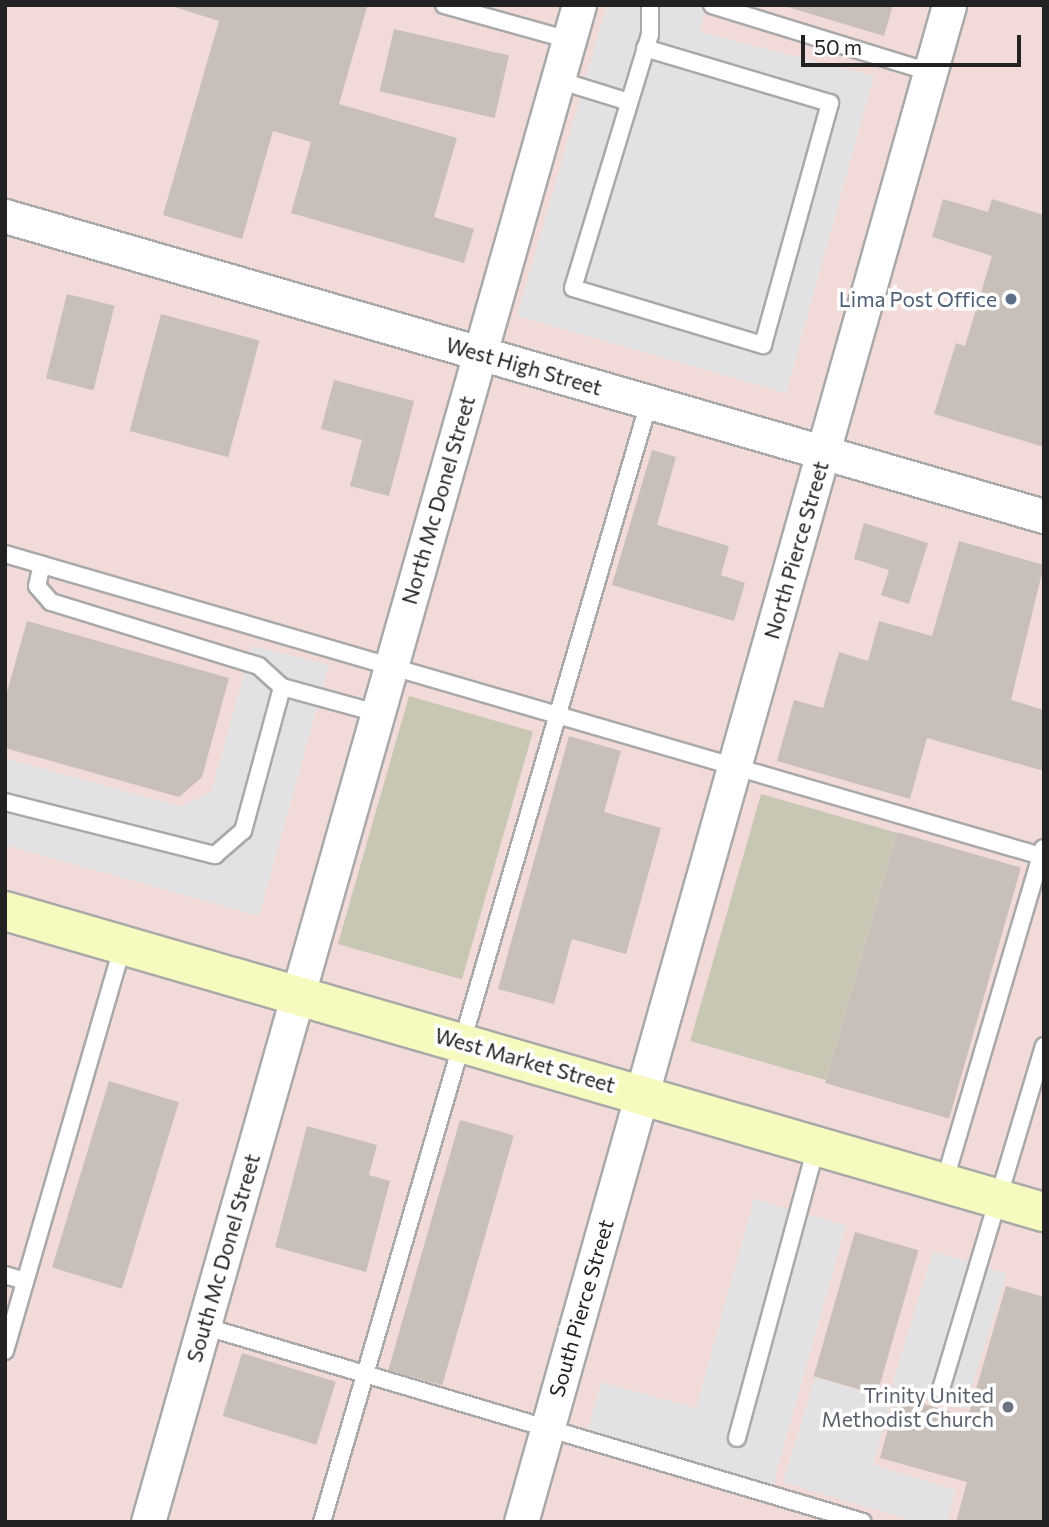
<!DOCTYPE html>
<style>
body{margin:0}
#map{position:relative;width:1049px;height:1527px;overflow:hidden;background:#f2efe9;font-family:Commissioner,sans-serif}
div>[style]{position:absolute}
.commercial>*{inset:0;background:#f2dad9;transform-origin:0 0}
.construction>*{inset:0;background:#c7c7b4;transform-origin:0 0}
.parking>*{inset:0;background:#e2e2e2;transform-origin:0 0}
.building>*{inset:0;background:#c7bfb8;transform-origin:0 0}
.roads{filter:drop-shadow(2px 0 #a9a9a9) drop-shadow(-2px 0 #a9a9a9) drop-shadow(0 2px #a9a9a9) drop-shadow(0 -2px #a9a9a9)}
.lane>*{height:16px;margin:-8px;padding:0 8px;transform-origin:8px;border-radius:8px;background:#fff}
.street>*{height:33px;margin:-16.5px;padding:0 16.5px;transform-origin:16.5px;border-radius:16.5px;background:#fff}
.secondary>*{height:38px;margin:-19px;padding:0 19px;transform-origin:19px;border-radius:19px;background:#f7fabf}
.dots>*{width:19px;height:19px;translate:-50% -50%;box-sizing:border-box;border:4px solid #fff;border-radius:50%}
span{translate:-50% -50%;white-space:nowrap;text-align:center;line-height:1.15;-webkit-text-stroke:7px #fff;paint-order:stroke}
.service-label{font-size:21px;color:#4e5e75}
.right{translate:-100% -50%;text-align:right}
.street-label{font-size:21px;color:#222}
.worship-label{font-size:21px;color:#5b616d}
.frame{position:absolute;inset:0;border:7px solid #222;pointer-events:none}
.scale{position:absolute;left:801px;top:35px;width:220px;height:32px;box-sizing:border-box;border:4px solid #222;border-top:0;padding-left:9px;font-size:21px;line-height:24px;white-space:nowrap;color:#222;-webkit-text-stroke:5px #fff;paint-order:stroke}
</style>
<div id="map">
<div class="commercial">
<i style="left:5px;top:5px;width:1039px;height:1517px"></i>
</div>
<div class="construction">
<i style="left:409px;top:696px;width:129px;height:258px;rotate:16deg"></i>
<i style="left:761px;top:794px;width:141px;height:257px;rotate:16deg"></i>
</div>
<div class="parking">
<i style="clip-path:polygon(607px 5px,706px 5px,700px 32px,874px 76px,786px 393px,517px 316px)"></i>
<i style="clip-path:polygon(252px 646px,329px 665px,259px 916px,5px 845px,5px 758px,179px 806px,211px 792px)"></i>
<i style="clip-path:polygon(754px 1199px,846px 1225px,773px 1485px,587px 1433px,601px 1382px,696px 1408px)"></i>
<i style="left:933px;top:1251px;width:77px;height:142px;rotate:17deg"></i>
<i style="clip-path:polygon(815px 1377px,892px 1400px,873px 1465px,956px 1490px,947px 1522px,916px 1522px,783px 1482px)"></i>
</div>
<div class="building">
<i style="clip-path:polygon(168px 5px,367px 7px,339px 104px,457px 138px,434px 217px,474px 229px,464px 263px,291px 213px,311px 142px,273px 131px,242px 239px,163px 215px,219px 21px)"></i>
<i style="clip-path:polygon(781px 5px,893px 5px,884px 36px)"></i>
<i style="left:394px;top:29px;width:118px;height:64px;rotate:13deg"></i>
<i style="clip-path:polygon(943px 199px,988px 212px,992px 199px,1044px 215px,1044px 447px,934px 414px,956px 343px,965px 346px,992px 256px,932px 237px)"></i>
<i style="left:67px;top:294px;width:49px;height:87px;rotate:14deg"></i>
<i style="left:161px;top:314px;width:102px;height:121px;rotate:15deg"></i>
<i style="clip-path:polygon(334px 380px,414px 401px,389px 496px,350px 486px,362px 440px,321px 429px)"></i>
<i style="clip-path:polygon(652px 450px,676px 457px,657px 525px,729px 546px,721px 575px,745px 583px,734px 621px,612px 585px)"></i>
<i style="clip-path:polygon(864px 523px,928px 543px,909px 604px,881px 595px,889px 570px,854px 559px)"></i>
<i style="clip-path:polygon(959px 541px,1044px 565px,1011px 700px,1044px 710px,1044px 771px,927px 738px,910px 799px,777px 761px,794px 700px,823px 708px,839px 652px,868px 661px,879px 621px,932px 636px)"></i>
<i style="clip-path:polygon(27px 621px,229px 678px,202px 777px,179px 797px,5px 748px,5px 699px)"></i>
<i style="clip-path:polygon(569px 736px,621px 751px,604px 812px,661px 828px,626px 954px,572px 939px,554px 1004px,498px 989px)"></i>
<i style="left:897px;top:832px;width:129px;height:261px;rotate:16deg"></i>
<i style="left:109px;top:1081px;width:73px;height:195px;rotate:17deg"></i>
<i style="left:460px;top:1120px;width:56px;height:260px;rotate:16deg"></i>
<i style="clip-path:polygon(307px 1126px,377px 1145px,369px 1175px,390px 1181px,366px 1272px,275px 1247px)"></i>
<i style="left:855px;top:1232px;width:66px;height:150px;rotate:16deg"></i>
<i style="clip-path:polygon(1006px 1286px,1044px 1297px,1044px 1522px,956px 1522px,967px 1482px,880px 1458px,897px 1396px,968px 1417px)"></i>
<i style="left:242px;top:1353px;width:98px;height:66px;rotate:17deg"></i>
</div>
<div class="roads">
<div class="lane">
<i style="left:444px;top:5px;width:130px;rotate:15.6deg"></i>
<i style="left:712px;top:5px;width:228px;rotate:17.1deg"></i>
<i style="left:645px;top:48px;width:193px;rotate:16.6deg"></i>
<i style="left:830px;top:103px;width:251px;rotate:105.5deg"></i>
<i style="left:763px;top:345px;width:198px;rotate:-163.3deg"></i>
<i style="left:573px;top:288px;width:265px;rotate:-73.1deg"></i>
<i style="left:650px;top:34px;width:29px;rotate:-90deg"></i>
<i style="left:558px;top:80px;width:74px;rotate:17.2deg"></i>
<i style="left:5px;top:554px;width:1079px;rotate:16.25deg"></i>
<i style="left:282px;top:687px;width:98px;rotate:15.3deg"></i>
<i style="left:5px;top:802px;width:217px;rotate:14.2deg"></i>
<i style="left:215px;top:855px;width:37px;rotate:-41deg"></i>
<i style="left:243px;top:831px;width:149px;rotate:-74.8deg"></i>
<i style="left:282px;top:687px;width:31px;rotate:-138deg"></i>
<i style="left:259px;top:666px;width:218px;rotate:-162.9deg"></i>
<i style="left:51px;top:602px;width:21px;rotate:-131deg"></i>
<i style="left:37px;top:586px;width:22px;rotate:-77deg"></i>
<i style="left:944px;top:1183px;width:349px;rotate:-73.5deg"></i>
<i style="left:5px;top:1275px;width:21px;rotate:17deg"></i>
<i style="left:203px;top:1326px;width:688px;rotate:16.54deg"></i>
<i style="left:5px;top:1351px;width:423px;rotate:-73.8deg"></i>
<i style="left:941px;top:1389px;width:358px;rotate:-73.3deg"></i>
<i style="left:737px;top:1438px;width:302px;rotate:-74.8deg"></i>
<i style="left:322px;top:1522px;width:1167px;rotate:-73.72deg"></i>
</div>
<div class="street">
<i style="left:5px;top:216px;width:1081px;rotate:16.11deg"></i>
<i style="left:148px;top:1522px;width:1577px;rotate:-74.14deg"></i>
<i style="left:521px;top:1522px;width:1576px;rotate:-74.24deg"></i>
</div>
<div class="secondary">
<i style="left:5px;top:911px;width:1082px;rotate:16.16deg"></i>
</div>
</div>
<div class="dots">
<i style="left:1011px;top:299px;background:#5c6f8a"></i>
<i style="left:1008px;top:1407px;background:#6b7280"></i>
</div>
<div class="service-label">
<span class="right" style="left:997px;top:299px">Lima Post Office</span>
</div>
<div class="street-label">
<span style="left:524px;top:366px;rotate:16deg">West High Street</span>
<span style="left:438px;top:500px;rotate:-74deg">North Mc Donel Street</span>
<span style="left:796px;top:550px;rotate:-74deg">North Pierce Street</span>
<span style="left:525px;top:1060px;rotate:16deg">West Market Street</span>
<span style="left:223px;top:1258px;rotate:-74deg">South Mc Donel Street</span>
<span style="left:581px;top:1308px;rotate:-74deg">South Pierce Street</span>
</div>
<div class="worship-label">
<span class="right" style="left:994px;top:1407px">Trinity United<br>Methodist Church</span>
</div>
<div class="frame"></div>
<div class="scale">50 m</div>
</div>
